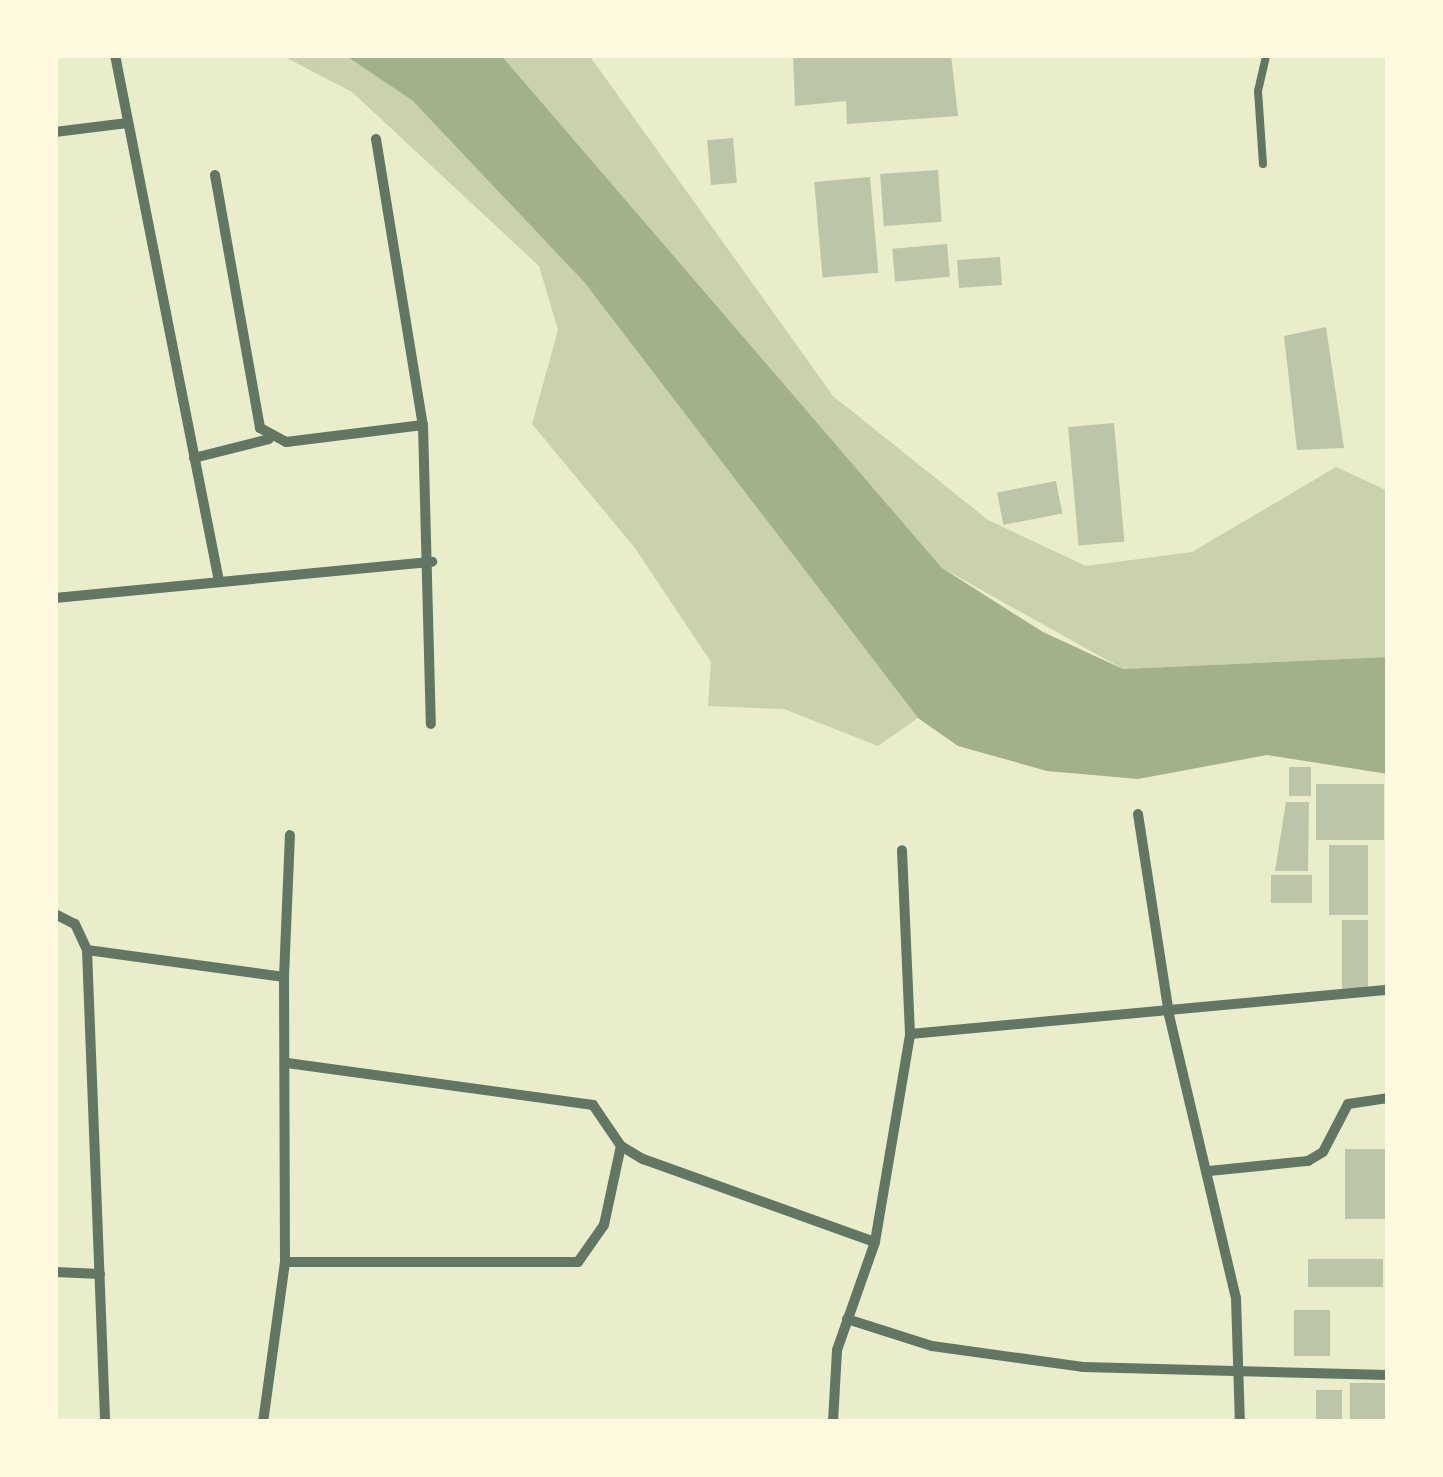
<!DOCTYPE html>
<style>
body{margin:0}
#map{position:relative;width:1443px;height:1477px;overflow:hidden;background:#e9edc9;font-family:"Noto Serif",serif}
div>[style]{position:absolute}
.green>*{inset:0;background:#cad2ad}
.water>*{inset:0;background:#a3b18a}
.building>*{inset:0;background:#bcc5a7;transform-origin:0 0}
.service>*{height:8px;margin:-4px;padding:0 4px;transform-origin:4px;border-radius:4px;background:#617663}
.minor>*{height:10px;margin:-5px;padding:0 5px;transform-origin:5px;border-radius:5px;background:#617663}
span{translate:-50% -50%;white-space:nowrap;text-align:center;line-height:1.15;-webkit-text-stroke:10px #fefae0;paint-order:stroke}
.frame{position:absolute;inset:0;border:58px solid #fefae0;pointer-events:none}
</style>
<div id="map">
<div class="green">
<i style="clip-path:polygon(281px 55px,345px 55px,413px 100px,584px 282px,918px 718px,878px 746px,784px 709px,708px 706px,711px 662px,635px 548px,532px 424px,558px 330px,539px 266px,352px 92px)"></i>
<i style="clip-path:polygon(501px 55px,589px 55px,833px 396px,988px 520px,1086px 566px,1192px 552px,1336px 467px,1388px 491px,1388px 657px,1123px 669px,942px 568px)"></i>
</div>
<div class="water">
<i style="clip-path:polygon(345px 55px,501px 55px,942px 568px,1043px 632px,1123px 669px,1388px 657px,1388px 774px,1267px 755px,1138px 779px,1047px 771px,958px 746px,918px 718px,584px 282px,413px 101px)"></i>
</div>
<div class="building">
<i style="clip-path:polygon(793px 55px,951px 55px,958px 116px,847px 124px,846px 101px,795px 106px)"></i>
<i style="left:733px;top:138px;width:45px;height:26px;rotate:85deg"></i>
<i style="left:938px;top:170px;width:52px;height:58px;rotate:86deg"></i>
<i style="left:870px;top:177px;width:96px;height:56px;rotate:85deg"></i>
<i style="left:947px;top:244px;width:33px;height:55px;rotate:85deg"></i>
<i style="left:1000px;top:257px;width:28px;height:43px;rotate:86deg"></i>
<i style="clip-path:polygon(1326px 327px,1344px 448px,1297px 450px,1284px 336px)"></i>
<i style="left:1114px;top:423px;width:119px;height:46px;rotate:85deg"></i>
<i style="left:1056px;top:481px;width:33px;height:60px;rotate:79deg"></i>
<i style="left:1289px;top:767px;width:22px;height:29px"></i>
<i style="left:1316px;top:784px;width:68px;height:56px"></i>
<i style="clip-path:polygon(1286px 802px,1309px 802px,1308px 871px,1275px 871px)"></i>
<i style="left:1329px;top:845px;width:39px;height:70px"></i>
<i style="left:1271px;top:875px;width:41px;height:28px"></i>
<i style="left:1342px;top:920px;width:26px;height:70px"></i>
<i style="left:1345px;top:1149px;width:41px;height:70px"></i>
<i style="left:1308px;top:1259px;width:75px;height:28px"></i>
<i style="left:1294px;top:1310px;width:36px;height:46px"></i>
<i style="left:1350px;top:1383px;width:38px;height:39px"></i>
<i style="left:1316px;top:1390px;width:26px;height:32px"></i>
</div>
<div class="service">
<i style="left:1263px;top:164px;width:73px;rotate:-93.9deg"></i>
<i style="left:1258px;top:91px;width:37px;rotate:-77deg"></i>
</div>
<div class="minor">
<i style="left:115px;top:55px;width:536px;rotate:78.82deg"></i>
<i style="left:55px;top:132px;width:73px;rotate:-7.1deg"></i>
<i style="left:376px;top:139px;width:290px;rotate:80.7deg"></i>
<i style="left:423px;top:425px;width:299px;rotate:88.5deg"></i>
<i style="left:215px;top:175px;width:257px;rotate:79.9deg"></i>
<i style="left:260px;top:428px;width:30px;rotate:28deg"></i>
<i style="left:286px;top:442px;width:138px;rotate:-7.1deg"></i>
<i style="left:194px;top:458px;width:77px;rotate:-14.2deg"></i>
<i style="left:55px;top:598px;width:379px;rotate:-5.5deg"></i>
<i style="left:1138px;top:814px;width:203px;rotate:81.2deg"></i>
<i style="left:1169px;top:1015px;width:291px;rotate:76.7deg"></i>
<i style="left:1236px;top:1298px;width:124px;rotate:88.2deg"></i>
<i style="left:55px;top:914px;width:22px;rotate:27deg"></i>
<i style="left:75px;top:924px;width:29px;rotate:65deg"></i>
<i style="left:87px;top:950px;width:472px;rotate:87.8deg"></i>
<i style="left:87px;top:950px;width:199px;rotate:7.8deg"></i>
<i style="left:284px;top:977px;width:285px;rotate:89.8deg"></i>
<i style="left:285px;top:1262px;width:162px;rotate:97.8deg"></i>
<i style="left:284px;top:977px;width:142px;rotate:-87.6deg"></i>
<i style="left:910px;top:1034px;width:480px;rotate:-5.3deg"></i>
<i style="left:287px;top:1063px;width:309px;rotate:7.8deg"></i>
<i style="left:593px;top:1105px;width:50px;rotate:55.7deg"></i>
<i style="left:621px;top:1146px;width:26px;rotate:31deg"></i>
<i style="left:643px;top:1159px;width:246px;rotate:19.7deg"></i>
<i style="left:1209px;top:1171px;width:100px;rotate:-5.8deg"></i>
<i style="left:1308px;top:1161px;width:17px;rotate:-31deg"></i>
<i style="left:1323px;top:1152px;width:54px;rotate:-62.5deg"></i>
<i style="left:1348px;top:1104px;width:40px;rotate:-8.5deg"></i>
<i style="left:285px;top:1262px;width:293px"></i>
<i style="left:578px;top:1262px;width:45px;rotate:-54.9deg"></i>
<i style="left:604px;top:1225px;width:81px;rotate:-77.9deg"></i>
<i style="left:55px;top:1272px;width:45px;rotate:2.5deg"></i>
<i style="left:847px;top:1319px;width:89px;rotate:17.6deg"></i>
<i style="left:932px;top:1346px;width:152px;rotate:7.9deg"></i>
<i style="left:1083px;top:1367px;width:305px;rotate:1.5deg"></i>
<i style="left:833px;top:1422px;width:72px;rotate:-86.8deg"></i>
<i style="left:837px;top:1350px;width:114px;rotate:-70.6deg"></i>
<i style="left:875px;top:1242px;width:211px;rotate:-80.4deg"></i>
<i style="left:910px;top:1034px;width:184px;rotate:-92.5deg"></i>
</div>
<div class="frame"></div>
</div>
